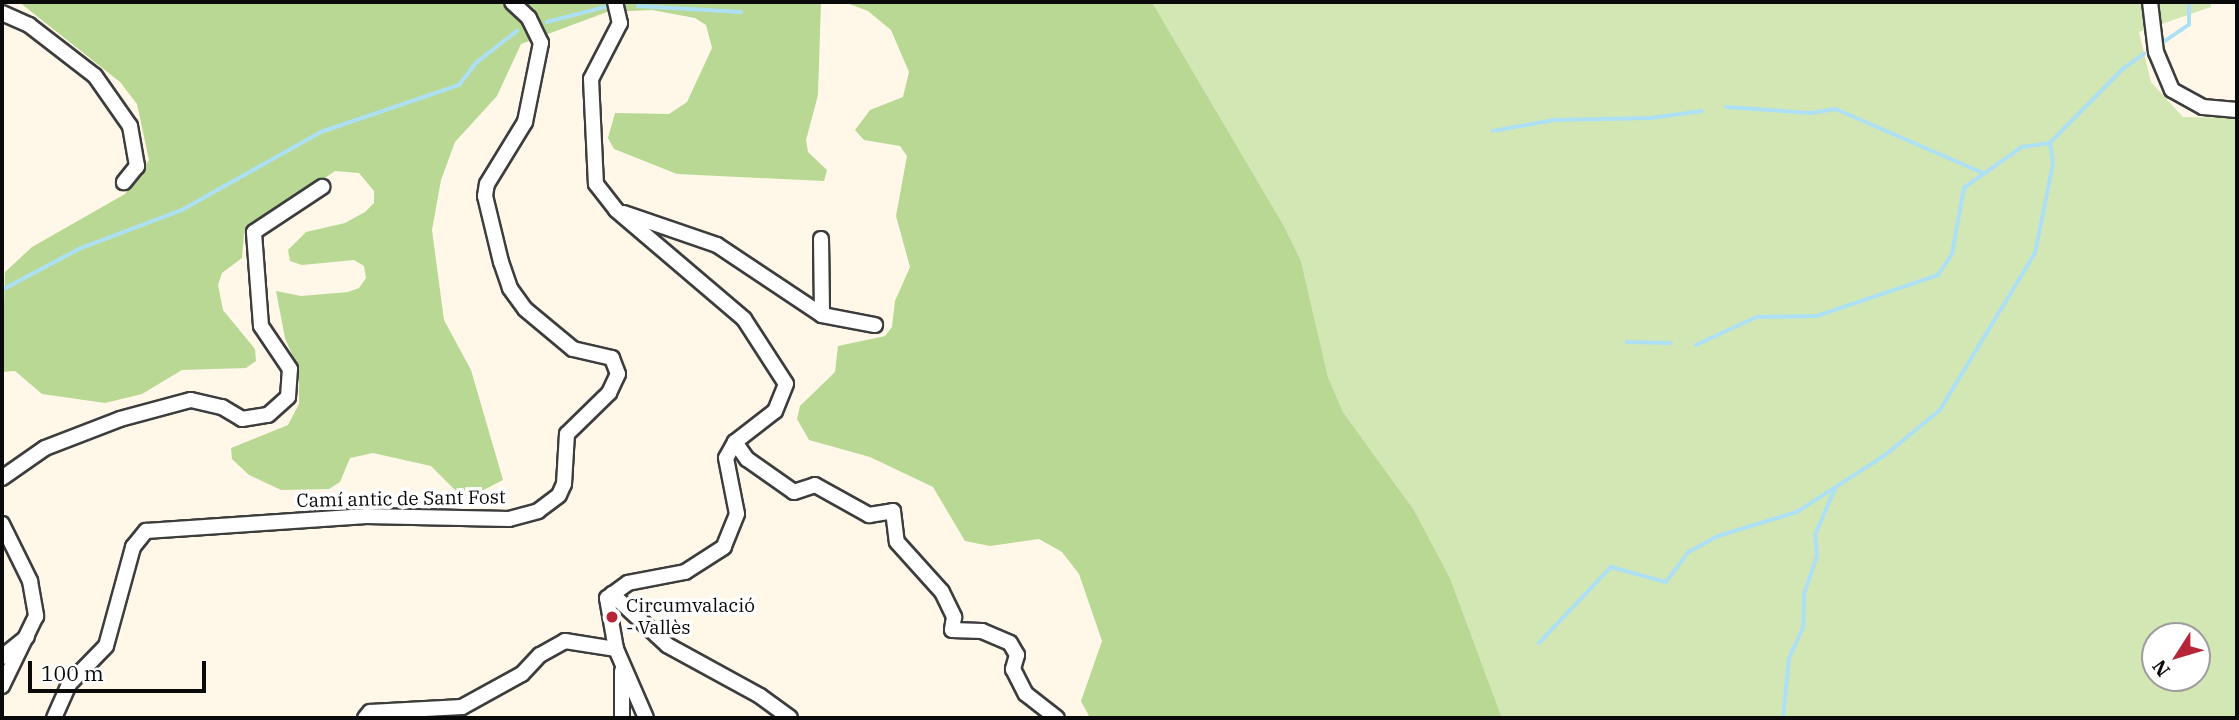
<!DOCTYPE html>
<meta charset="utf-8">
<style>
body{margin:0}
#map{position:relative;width:2239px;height:720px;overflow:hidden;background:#fff8e8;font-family:"IBM Plex Serif",serif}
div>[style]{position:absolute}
.green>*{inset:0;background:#d3e7b4}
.forest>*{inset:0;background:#b8d893}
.stream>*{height:3.5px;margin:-1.75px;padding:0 1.75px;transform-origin:1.75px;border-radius:1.75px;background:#aee0f5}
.roads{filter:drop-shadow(2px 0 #3d3d3d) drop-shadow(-2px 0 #3d3d3d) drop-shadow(0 2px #3d3d3d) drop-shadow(0 -2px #3d3d3d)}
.street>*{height:14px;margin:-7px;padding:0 7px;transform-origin:7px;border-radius:7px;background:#fff}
.dots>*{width:19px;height:19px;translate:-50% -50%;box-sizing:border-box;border:4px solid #fff;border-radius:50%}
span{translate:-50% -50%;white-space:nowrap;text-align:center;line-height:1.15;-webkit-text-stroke:7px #fff;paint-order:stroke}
.street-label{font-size:19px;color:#0a0a0a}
.poi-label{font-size:19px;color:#0a0a0a}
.left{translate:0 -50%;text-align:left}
.frame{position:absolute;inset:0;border:4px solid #0a0a0a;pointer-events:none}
.north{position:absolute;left:2141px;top:622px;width:70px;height:70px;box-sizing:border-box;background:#fff;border:2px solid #9d9d9d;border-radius:50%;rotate:233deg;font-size:19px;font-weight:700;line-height:28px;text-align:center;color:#0a0a0a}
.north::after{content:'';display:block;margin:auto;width:24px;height:32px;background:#b72638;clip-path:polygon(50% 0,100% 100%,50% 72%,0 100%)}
.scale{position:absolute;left:28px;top:661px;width:178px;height:32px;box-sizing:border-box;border:4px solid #0a0a0a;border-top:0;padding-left:9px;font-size:21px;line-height:24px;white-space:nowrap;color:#0a0a0a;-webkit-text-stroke:5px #fff;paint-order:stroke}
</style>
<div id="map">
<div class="green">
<i style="clip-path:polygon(evenodd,1152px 2px,2211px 2px,2211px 7px,2139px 32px,2151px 82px,2183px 117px,2237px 118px,2237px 718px,1502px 718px,1450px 578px,1414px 510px,1343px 412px,1328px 377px,1301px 261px,1284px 226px,1152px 2px,2155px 636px,2197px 636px,2197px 678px,2155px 678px,2155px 636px)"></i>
</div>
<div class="forest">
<i style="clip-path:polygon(19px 2px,821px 2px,818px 95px,806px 140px,808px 152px,827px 170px,824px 181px,677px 174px,614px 149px,608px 138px,615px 113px,669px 114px,687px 102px,712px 48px,706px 25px,695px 18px,652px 10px,607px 12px,521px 44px,497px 96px,455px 142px,441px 180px,432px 230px,444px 320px,471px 370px,503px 480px,470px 497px,458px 493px,431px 466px,373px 453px,350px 458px,340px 482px,329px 489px,281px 490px,249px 475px,232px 459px,231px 448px,288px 425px,299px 404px,299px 370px,285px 338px,276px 291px,301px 296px,348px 292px,359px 288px,366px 278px,364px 266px,354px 260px,302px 265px,290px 261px,288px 250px,306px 232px,345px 223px,365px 212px,374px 203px,374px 191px,359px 173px,335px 171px,244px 234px,242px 258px,222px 273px,218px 285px,223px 310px,255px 349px,256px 361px,246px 368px,182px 370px,142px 394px,105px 403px,42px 394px,15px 371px,2px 372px,5px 272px,32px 247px,125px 194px,149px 160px,137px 104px,120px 82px)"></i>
<i style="clip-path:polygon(844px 2px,1152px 2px,1284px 226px,1301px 261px,1328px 377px,1343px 412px,1414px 510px,1450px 578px,1502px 718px,1090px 718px,1081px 701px,1102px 641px,1079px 574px,1062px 552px,1039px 539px,990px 546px,965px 541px,933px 487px,870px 457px,809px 440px,797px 419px,800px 406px,835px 372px,838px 346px,885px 336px,892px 327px,895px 301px,910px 267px,896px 216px,907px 156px,900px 146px,864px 140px,855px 130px,870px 110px,903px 97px,909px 72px,891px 30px,868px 11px)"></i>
</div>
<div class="stream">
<i style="left:638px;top:6px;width:103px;rotate:3.3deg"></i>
<i style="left:547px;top:22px;width:60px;rotate:-14.5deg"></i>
<i style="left:2165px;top:41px;width:29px;rotate:-34deg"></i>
<i style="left:2189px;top:25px;width:23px;rotate:-90deg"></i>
<i style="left:1726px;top:107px;width:85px;rotate:4deg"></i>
<i style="left:1811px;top:113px;width:25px;rotate:-9deg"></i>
<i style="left:1836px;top:109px;width:160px;rotate:23.5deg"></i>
<i style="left:1493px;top:131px;width:62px;rotate:-10.2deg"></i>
<i style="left:1554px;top:120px;width:97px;rotate:-1.2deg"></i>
<i style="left:1651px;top:118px;width:51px;rotate:-7.8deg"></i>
<i style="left:2px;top:290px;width:87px;rotate:-28deg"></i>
<i style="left:79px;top:249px;width:110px;rotate:-20.7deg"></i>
<i style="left:182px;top:210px;width:159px;rotate:-29.3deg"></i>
<i style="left:321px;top:132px;width:146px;rotate:-18.8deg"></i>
<i style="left:459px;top:85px;width:28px;rotate:-52deg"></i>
<i style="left:476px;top:63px;width:52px;rotate:-38deg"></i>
<i style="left:1627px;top:342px;width:44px;rotate:1.3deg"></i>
<i style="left:1696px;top:345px;width:67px;rotate:-24.7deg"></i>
<i style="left:1757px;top:317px;width:60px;rotate:-1deg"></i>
<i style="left:1817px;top:316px;width:128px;rotate:-18.7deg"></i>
<i style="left:1938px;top:275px;width:25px;rotate:-56deg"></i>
<i style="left:1952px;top:254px;width:67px;rotate:-79.7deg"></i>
<i style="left:1964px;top:188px;width:71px;rotate:-35.3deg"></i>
<i style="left:2022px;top:147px;width:28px;rotate:-8deg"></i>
<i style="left:1539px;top:643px;width:105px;rotate:-46.5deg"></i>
<i style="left:1611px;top:567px;width:57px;rotate:15.3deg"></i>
<i style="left:1666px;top:582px;width:38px;rotate:-53deg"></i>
<i style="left:1689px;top:552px;width:33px;rotate:-29deg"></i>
<i style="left:1718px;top:536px;width:83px;rotate:-16.9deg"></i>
<i style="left:1797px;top:512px;width:103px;rotate:-32.8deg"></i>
<i style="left:1884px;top:456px;width:72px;rotate:-39.4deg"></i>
<i style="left:1940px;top:410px;width:184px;rotate:-58.8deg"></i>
<i style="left:2035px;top:253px;width:91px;rotate:-78.6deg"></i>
<i style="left:2053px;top:164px;width:21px;rotate:-98deg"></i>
<i style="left:2050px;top:143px;width:104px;rotate:-45.4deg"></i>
<i style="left:2123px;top:69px;width:26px;rotate:-36deg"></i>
<i style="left:1783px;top:718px;width:60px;rotate:-84.3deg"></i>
<i style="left:1789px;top:658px;width:33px;rotate:-65deg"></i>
<i style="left:1803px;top:628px;width:34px;rotate:-88deg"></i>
<i style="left:1804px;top:594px;width:40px;rotate:-71.1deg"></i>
<i style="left:1817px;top:556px;width:21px;rotate:-95deg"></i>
<i style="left:1815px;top:535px;width:50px;rotate:-66.5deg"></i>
</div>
<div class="roads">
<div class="street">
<i style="left:615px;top:2px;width:22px;rotate:77deg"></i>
<i style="left:620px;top:23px;width:63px;rotate:117.4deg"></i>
<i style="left:591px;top:79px;width:105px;rotate:87.3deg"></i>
<i style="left:596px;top:184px;width:33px;rotate:52deg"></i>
<i style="left:616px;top:210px;width:168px;rotate:40.4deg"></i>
<i style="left:744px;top:319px;width:77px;rotate:57.1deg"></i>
<i style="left:786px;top:384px;width:29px;rotate:112deg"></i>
<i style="left:775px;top:411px;width:51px;rotate:142.2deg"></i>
<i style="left:735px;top:442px;width:18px;rotate:119deg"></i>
<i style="left:726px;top:458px;width:57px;rotate:78.9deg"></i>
<i style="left:737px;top:514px;width:35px;rotate:112deg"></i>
<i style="left:724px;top:547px;width:46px;rotate:147.3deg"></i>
<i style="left:685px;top:572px;width:58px;rotate:169.1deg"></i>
<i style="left:628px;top:583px;width:26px;rotate:144deg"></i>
<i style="left:607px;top:598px;width:52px;rotate:80deg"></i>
<i style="left:616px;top:649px;width:75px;rotate:66.5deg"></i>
<i style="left:2150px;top:2px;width:50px;rotate:83.2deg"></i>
<i style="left:2156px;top:52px;width:41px;rotate:67.2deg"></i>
<i style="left:2172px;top:90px;width:35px;rotate:29deg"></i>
<i style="left:2203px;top:107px;width:34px;rotate:5deg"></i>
<i style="left:2px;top:13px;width:30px;rotate:24deg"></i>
<i style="left:29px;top:25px;width:83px;rotate:37.7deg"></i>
<i style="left:95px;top:76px;width:61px;rotate:55deg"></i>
<i style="left:130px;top:126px;width:41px;rotate:80.1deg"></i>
<i style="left:137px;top:166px;width:21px;rotate:129deg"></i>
<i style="left:624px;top:213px;width:98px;rotate:19deg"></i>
<i style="left:717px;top:245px;width:126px;rotate:33.7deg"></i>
<i style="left:822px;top:315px;width:54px;rotate:10.7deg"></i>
<i style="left:821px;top:239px;width:76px;rotate:89.2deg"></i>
<i style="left:735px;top:442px;width:21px;rotate:55deg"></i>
<i style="left:747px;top:459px;width:57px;rotate:35.1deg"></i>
<i style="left:794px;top:492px;width:22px;rotate:-18deg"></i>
<i style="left:815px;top:485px;width:62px;rotate:29.1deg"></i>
<i style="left:869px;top:515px;width:24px;rotate:-9deg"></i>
<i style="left:893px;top:511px;width:31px;rotate:83deg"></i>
<i style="left:897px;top:542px;width:67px;rotate:48deg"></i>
<i style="left:942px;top:592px;width:28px;rotate:64deg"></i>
<i style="left:954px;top:617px;width:13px;rotate:99deg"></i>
<i style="left:952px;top:630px;width:30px;rotate:2deg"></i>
<i style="left:982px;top:631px;width:30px;rotate:23deg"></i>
<i style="left:1010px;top:643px;width:14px;rotate:60deg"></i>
<i style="left:1017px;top:655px;width:15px;rotate:106deg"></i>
<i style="left:1013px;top:669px;width:28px;rotate:63deg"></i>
<i style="left:1026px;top:694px;width:39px;rotate:38deg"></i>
<i style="left:2px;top:478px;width:52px;rotate:-34.9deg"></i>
<i style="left:45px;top:448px;width:80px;rotate:-21.1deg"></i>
<i style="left:120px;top:419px;width:73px;rotate:-15deg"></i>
<i style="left:191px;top:400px;width:32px;rotate:13deg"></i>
<i style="left:222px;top:407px;width:23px;rotate:31deg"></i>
<i style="left:242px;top:419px;width:26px;rotate:-9deg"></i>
<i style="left:268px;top:415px;width:27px;rotate:-42deg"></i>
<i style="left:288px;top:397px;width:28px;rotate:-86deg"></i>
<i style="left:290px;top:369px;width:52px;rotate:-124deg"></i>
<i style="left:261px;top:326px;width:94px;rotate:-94.3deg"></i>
<i style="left:254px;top:232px;width:82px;rotate:-33.5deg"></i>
<i style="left:2px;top:524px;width:64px;rotate:63.8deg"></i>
<i style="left:30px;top:581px;width:36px;rotate:80deg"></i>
<i style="left:36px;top:616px;width:78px;rotate:115.9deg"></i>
<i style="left:612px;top:594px;width:75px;rotate:42.8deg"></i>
<i style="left:667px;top:645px;width:106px;rotate:28.7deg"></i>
<i style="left:760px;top:696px;width:37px;rotate:36deg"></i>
<i style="left:2px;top:657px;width:32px;rotate:-39deg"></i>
<i style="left:54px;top:718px;width:37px;rotate:-66deg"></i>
<i style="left:69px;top:684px;width:53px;rotate:-45.8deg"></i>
<i style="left:106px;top:646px;width:103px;rotate:-74.7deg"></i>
<i style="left:133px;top:547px;width:21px;rotate:-51deg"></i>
<i style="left:146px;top:531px;width:221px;rotate:-3.9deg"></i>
<i style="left:366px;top:516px;width:143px;rotate:1.2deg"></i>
<i style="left:509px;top:519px;width:30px;rotate:-15deg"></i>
<i style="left:538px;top:511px;width:26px;rotate:-37deg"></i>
<i style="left:559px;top:495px;width:12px;rotate:-66deg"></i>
<i style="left:564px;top:484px;width:50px;rotate:-86.6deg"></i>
<i style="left:567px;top:434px;width:59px;rotate:-44.3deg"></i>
<i style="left:609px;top:393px;width:21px;rotate:-65deg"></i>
<i style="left:618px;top:374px;width:17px;rotate:-111deg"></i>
<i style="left:612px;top:358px;width:40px;rotate:-167deg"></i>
<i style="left:573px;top:349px;width:62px;rotate:-140.2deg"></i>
<i style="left:525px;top:309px;width:26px;rotate:-126deg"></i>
<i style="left:510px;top:288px;width:28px;rotate:-109deg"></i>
<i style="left:501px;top:262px;width:68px;rotate:-103.6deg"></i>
<i style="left:485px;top:196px;width:12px;rotate:-81deg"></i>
<i style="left:487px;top:184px;width:73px;rotate:-58.5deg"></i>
<i style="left:525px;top:122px;width:81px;rotate:-78.6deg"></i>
<i style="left:541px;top:43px;width:28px;rotate:-116deg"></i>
<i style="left:529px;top:18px;width:23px;rotate:-137deg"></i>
<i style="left:365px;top:718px;width:8px;rotate:-50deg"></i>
<i style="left:370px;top:712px;width:92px;rotate:-3.1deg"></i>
<i style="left:462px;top:707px;width:68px;rotate:-28.8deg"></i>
<i style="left:522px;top:674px;width:26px;rotate:-47deg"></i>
<i style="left:540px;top:655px;width:29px;rotate:-29deg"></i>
<i style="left:565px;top:641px;width:52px;rotate:8.9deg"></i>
<i style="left:622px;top:718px;width:47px;rotate:-90deg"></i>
</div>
</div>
<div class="dots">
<i style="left:612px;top:617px;background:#b72638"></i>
</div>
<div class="street-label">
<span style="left:401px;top:499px;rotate:-1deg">Camí antic de Sant Fost</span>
</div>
<div class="poi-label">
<span class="left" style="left:626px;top:617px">Circumvalació<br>- Vallès</span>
</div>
<div class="frame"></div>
<div class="north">N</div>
<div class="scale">100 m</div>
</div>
